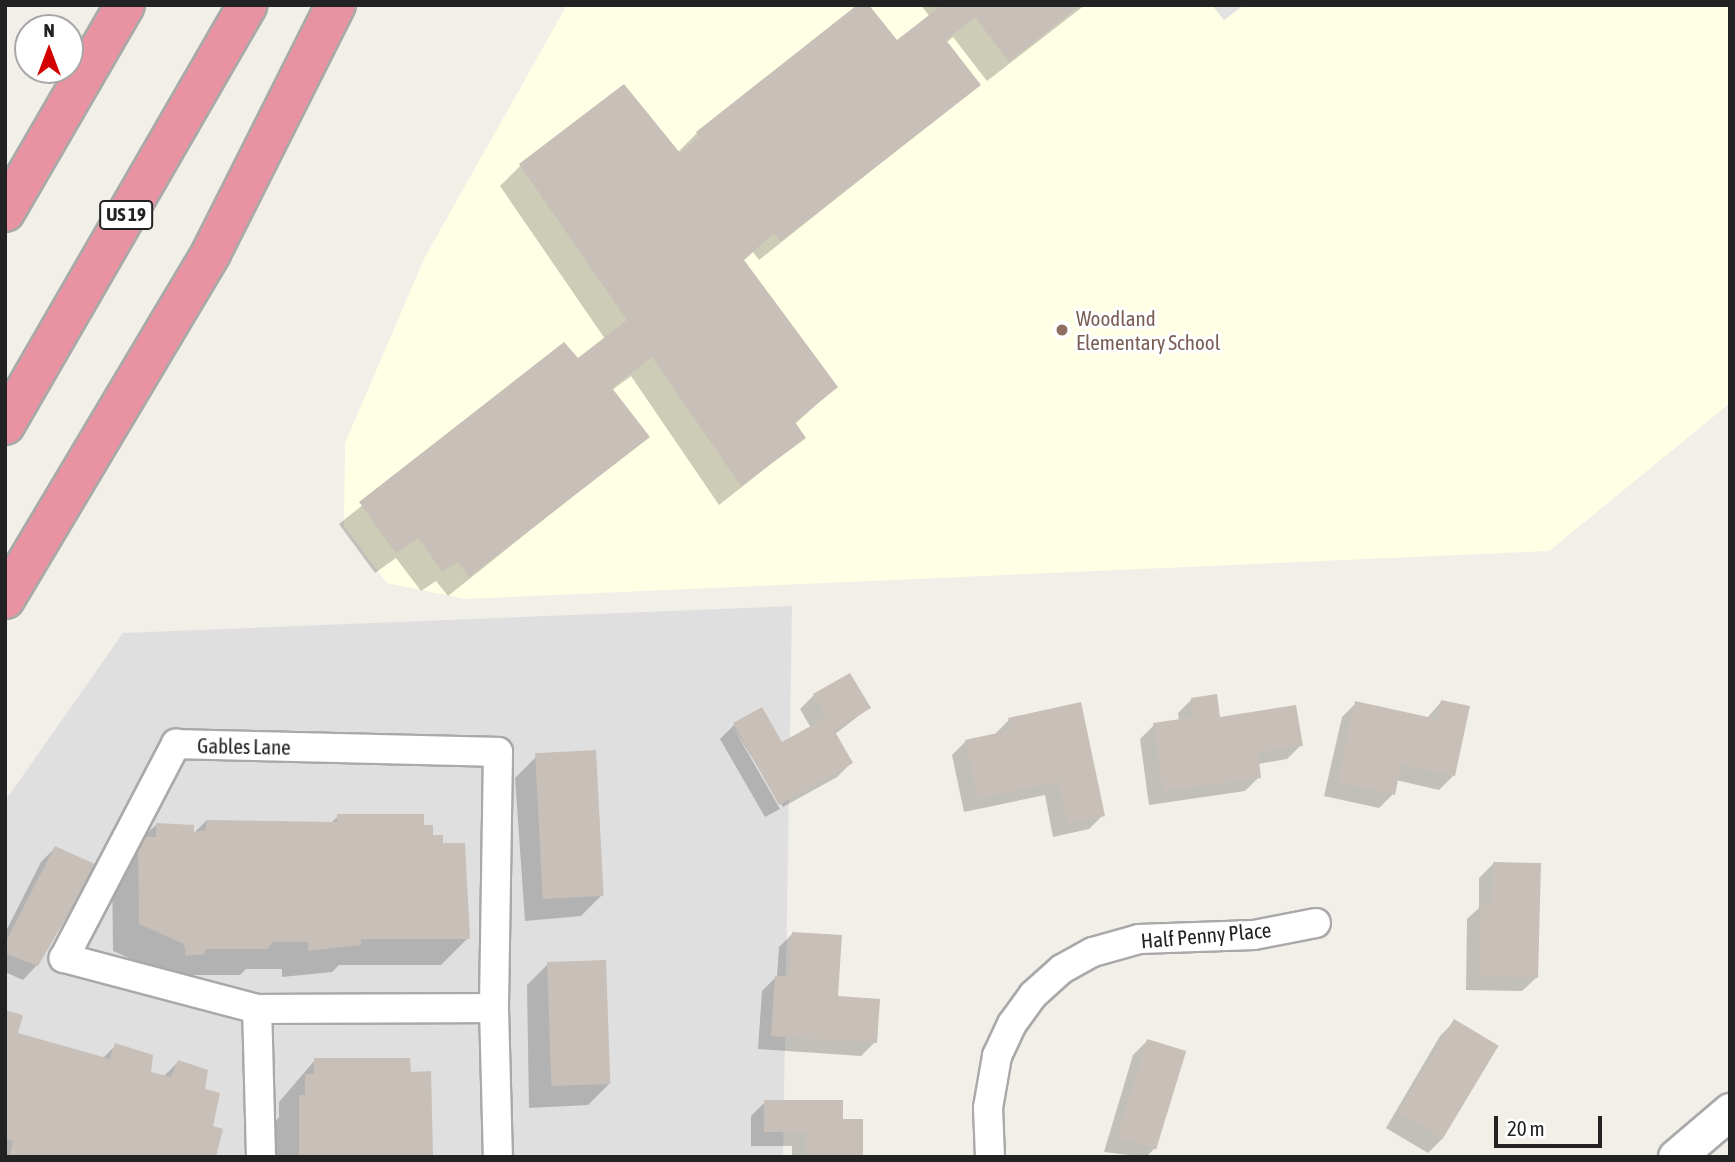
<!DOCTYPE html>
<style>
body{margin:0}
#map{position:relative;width:1735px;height:1162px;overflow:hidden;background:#f2efe9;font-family:"Asap Condensed",sans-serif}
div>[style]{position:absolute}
.residential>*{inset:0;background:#e0dfdf}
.education>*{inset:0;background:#ffffe5}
.parking>*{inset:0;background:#e2e2e2}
.shadow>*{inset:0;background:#0003}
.building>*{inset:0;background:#c7bfb8;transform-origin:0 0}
.roads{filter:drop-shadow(2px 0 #a9a9a9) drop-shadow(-2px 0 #a9a9a9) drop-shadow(0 2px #a9a9a9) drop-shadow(0 -2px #a9a9a9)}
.minor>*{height:28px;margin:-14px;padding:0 14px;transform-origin:14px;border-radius:14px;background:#fff}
.tertiary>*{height:35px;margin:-17.5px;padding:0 17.5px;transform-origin:17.5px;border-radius:17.5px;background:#fff}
.motorway>*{height:38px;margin:-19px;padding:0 19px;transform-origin:19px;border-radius:19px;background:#e892a2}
.dots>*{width:19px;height:19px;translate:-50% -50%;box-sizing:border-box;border:4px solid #fff;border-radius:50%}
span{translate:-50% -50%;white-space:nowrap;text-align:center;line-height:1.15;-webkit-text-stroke:6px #fff;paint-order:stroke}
.shield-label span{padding:2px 5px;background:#fff;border:2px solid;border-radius:5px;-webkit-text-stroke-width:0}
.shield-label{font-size:19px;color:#222;font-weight:700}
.education-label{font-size:21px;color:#785e54}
.left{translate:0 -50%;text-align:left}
.street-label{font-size:21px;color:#222}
.frame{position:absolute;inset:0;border:7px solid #222;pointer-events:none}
.north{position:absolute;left:14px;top:14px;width:70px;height:70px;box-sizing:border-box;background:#fff;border:2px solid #a7a7a7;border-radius:50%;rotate:0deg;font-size:19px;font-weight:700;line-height:28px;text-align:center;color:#222}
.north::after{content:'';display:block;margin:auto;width:24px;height:32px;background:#d40000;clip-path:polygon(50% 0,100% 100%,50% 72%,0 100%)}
.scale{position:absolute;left:1494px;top:1116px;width:108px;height:32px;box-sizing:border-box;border:4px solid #222;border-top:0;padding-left:9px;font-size:21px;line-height:24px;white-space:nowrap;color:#222;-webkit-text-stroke:5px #fff;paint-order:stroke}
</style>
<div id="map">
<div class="residential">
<i style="clip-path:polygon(792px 606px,783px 1157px,5px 1157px,5px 801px,123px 633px)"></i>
</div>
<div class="education">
<i style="clip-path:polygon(567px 5px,1730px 5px,1730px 403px,1549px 551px,465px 599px,387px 583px,344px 526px,345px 443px,425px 257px)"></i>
</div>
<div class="parking">
<i style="clip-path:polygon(1212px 5px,1244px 5px,1224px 20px)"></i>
</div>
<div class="shadow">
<i style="clip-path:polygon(921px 5px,1085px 5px,987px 81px,953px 37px,946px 43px,979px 85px,759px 260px,753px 252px,743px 261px,836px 387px,795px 424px,804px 438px,719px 505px,631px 376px,611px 391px,647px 437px,448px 596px,436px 581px,421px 591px,396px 558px,375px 573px,339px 524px,564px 344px,578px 360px,605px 339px,500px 186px,521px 165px,677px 153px,697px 133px,897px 43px,930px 17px)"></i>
<i style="clip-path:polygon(814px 695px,869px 708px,835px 734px,851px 763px,837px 777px,783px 807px,733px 727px,780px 809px,765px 817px,720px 739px,734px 725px,761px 709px,782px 745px,811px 728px,800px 709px)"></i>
<i style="clip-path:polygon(1192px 699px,1219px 719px,1301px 745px,1287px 759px,1258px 764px,1259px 777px,1245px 791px,1149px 805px,1140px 739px,1154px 725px,1179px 721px,1178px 713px)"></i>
<i style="clip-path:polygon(1441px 702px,1453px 776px,1439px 790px,1396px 780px,1393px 794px,1379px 808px,1324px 796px,1342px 717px,1356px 703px,1427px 718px)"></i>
<i style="clip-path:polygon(1009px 720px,1103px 815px,1089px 829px,1053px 837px,1045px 795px,964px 812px,952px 755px,966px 741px,995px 734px)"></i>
<i style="clip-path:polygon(536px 757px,602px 895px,581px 916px,525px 921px,515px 778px)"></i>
<i style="clip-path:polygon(338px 816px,422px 826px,431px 837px,468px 938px,441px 965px,339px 965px,332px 972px,282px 977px,282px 969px,246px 969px,240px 975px,181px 975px,158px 971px,113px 951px,112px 865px,156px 825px,192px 835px,206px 821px,331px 823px)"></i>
<i style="clip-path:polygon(55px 848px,37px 965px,23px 980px,5px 972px,5px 933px,41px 862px)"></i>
<i style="clip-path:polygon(1493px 864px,1537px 977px,1522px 991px,1466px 990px,1467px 919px,1479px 908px,1479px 878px)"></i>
<i style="clip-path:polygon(793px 933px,836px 998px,875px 1042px,861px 1056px,758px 1049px,762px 991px,777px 976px,779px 947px)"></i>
<i style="clip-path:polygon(548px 964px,609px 1084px,588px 1105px,529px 1108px,527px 985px)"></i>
<i style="clip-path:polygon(5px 1012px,16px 1034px,103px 1058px,116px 1045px,149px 1073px,163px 1077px,178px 1062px,203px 1090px,214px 1157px,5px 1157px)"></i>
<i style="clip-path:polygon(1454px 1022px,1442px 1139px,1428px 1153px,1386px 1128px,1440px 1036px)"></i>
<i style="clip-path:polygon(1147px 1041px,1154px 1149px,1146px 1157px,1104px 1152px,1133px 1055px)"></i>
<i style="clip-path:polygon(315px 1060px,410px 1074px,432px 1157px,273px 1157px,273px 1124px,279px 1117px,279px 1102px)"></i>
<i style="clip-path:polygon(765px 1102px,841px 1121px,861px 1157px,792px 1157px,792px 1146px,751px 1146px,751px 1116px)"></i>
</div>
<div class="building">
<i style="clip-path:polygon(857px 5px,869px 5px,897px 40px,942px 5px,1081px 5px,1009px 62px,975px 17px,946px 40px,981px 85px,781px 241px,774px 233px,744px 260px,838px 387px,795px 422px,806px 438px,741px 486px,652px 357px,612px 388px,650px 437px,469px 577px,458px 562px,442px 571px,418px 538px,396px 553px,359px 502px,564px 342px,578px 358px,627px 320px,519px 164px,624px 84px,680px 153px,699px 136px,696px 132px)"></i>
<i style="clip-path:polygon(850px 673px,871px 708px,834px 730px,853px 763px,779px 805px,733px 723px,762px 707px,782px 742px,827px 717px,813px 694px)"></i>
<i style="clip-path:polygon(1217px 694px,1220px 717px,1296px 705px,1303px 746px,1258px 752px,1261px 778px,1163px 791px,1153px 723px,1194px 717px,1191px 698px)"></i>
<i style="clip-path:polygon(1441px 700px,1470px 706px,1455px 776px,1401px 765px,1395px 795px,1337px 782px,1355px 701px,1437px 719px)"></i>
<i style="clip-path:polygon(1081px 702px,1105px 816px,1067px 824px,1059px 782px,978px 799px,965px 740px,1011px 730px,1008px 718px)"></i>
<i style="left:596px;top:750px;width:146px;height:61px;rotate:87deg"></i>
<i style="clip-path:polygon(337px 814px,424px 814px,424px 825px,433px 825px,433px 835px,443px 835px,443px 843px,465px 843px,470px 939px,361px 939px,361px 945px,308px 951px,308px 942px,273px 942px,268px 949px,205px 949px,205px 954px,186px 956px,184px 944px,139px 924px,138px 837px,156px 837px,156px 823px,194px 825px,194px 832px,206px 830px,206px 820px,337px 822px)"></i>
<i style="clip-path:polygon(55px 846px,97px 865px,38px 966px,5px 953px,5px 943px)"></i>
<i style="clip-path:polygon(1493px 862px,1541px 863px,1538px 978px,1479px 977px,1481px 903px,1492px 904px)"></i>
<i style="clip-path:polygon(792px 932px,842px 935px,838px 996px,880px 999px,877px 1043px,771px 1036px,775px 976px,789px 976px)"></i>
<i style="left:606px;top:960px;width:124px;height:59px;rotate:88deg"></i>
<i style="clip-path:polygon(5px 1010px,23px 1015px,18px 1033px,110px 1059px,115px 1043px,153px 1055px,151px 1072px,171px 1077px,178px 1060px,208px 1070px,205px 1089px,220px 1093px,213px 1126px,223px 1129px,216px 1157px,9px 1157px,13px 1141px,5px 1139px)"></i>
<i style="left:1454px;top:1019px;width:52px;height:109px;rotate:31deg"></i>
<i style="left:1147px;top:1039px;width:41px;height:103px;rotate:17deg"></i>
<i style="clip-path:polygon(314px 1058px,410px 1058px,411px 1072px,431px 1071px,433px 1157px,299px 1157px,299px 1095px,305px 1095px,305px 1074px,314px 1074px)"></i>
<i style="clip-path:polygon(764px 1100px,843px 1100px,843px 1119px,863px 1119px,863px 1157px,806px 1157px,806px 1132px,764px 1132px)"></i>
</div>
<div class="roads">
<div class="minor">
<i style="left:257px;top:1009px;width:237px;rotate:-0.2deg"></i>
<i style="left:261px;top:1157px;width:148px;rotate:-91.5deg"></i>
<i style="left:257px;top:1009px;width:200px;rotate:-165.2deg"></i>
<i style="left:64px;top:958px;width:242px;rotate:-62.4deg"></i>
<i style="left:176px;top:744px;width:322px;rotate:1.4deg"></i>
<i style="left:498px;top:752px;width:256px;rotate:90.9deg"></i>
<i style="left:494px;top:1008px;width:149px;rotate:88.5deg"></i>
<i style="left:990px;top:1157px;width:49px;rotate:-92.3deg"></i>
<i style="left:988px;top:1108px;width:53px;rotate:-80.2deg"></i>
<i style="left:997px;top:1056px;width:35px;rotate:-65deg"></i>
<i style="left:1012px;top:1024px;width:36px;rotate:-54deg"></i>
<i style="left:1033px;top:995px;width:39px;rotate:-42deg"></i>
<i style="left:1062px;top:969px;width:35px;rotate:-29deg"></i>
<i style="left:1093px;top:952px;width:48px;rotate:-15.8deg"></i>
<i style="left:1139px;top:939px;width:115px;rotate:-2deg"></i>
<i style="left:1254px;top:935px;width:63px;rotate:-11deg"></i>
</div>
<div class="tertiary">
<i style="left:1676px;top:1157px;width:71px;rotate:-40.4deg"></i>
</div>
<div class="motorway">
<i style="left:5px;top:212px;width:239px;rotate:-59.9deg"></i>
<i style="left:5px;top:425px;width:485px;rotate:-60deg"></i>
<i style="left:5px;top:599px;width:403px;rotate:-59.2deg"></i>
<i style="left:211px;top:253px;width:278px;rotate:-63.3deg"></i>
</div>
</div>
<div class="dots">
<i style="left:1062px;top:330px;background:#8d6e63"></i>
</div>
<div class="shield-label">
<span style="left:126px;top:215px">US 19</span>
</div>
<div class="education-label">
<span class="left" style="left:1076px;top:330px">Woodland<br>Elementary School</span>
</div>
<div class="street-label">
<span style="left:244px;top:746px;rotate:1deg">Gables Lane</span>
<span style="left:1206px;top:935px;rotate:-5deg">Half Penny Place</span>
</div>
<div class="frame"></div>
<div class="north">N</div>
<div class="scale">20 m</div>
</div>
